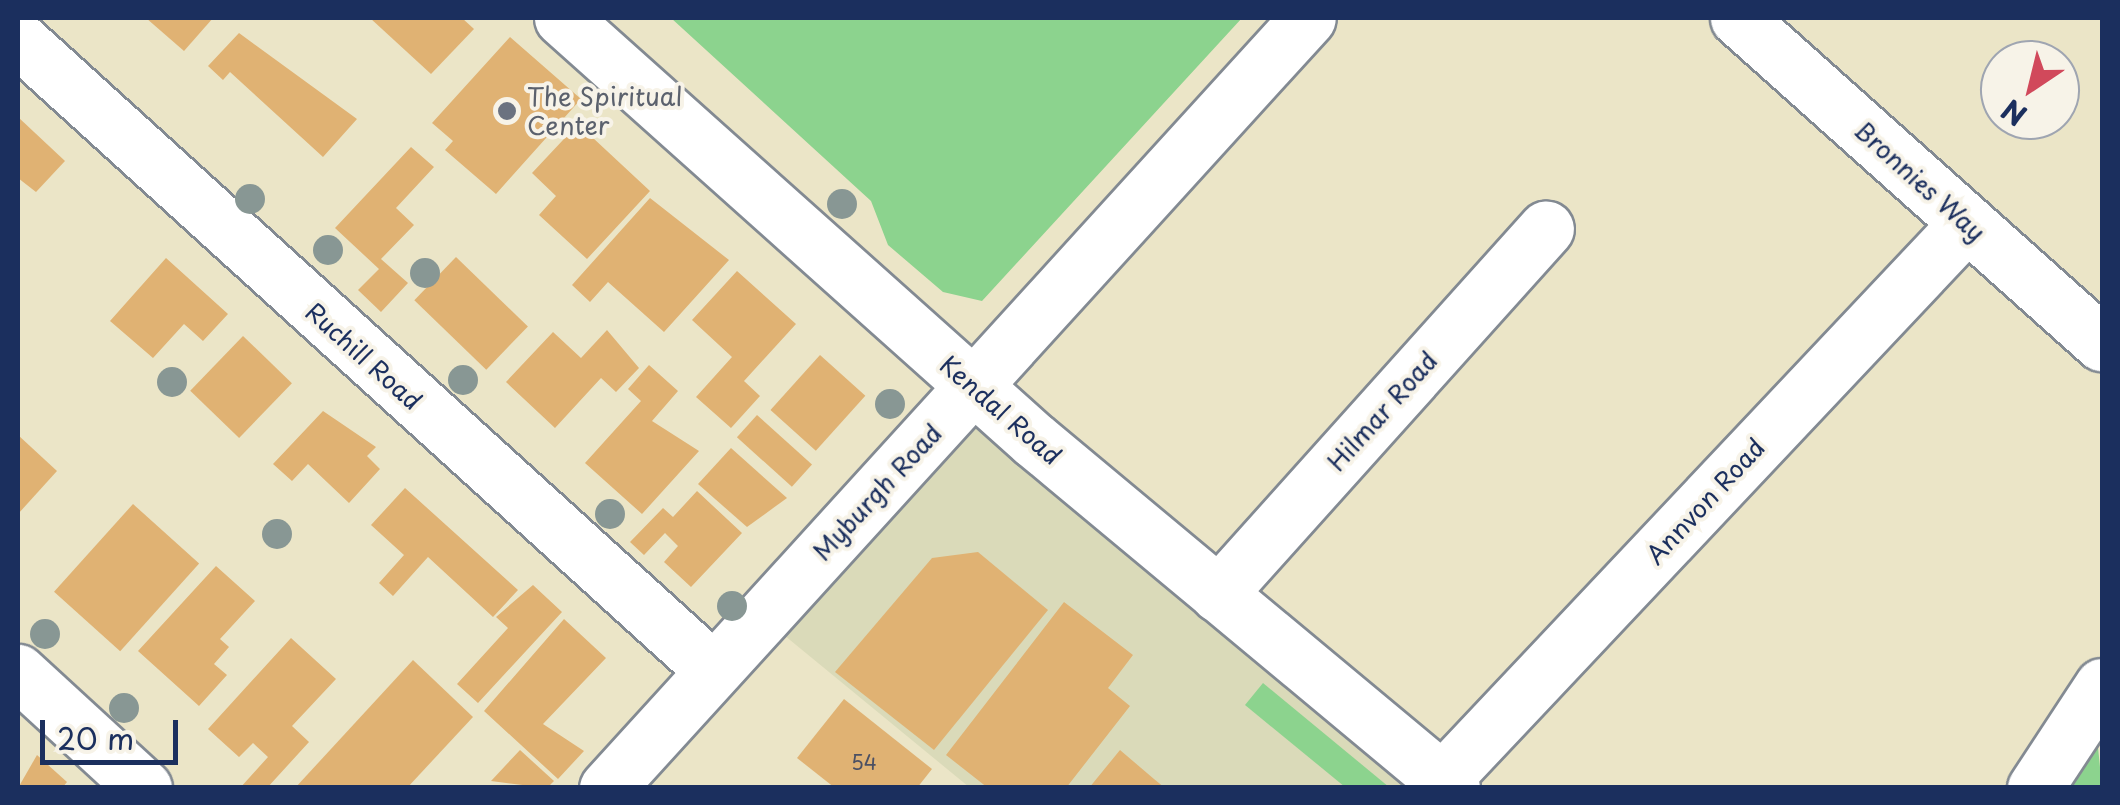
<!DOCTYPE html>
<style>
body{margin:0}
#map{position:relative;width:2120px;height:805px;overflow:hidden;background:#ebe5c7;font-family:"Playpen Sans",sans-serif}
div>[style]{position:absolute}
.built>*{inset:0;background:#dadab9}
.green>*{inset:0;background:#8cd38e}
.building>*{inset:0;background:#e0b273;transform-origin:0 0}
.roads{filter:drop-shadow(2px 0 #838a92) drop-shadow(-2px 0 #838a92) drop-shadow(0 2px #838a92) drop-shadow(0 -2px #838a92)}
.minor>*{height:55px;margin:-27.5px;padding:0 27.5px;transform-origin:27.5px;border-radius:27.5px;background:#fff}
.tertiary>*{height:55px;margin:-27.5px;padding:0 27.5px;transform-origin:27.5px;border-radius:27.5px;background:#fff}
.secondary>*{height:55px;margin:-27.5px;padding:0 27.5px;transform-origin:27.5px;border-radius:27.5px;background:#fff}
.trees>*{width:30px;height:30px;margin:-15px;border-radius:50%;background:#889794}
.dots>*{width:28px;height:28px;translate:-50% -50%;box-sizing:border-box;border:5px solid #f7f3e8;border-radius:50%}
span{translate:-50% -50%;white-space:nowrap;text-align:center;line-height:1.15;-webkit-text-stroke:8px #f7f3e8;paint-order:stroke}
.number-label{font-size:20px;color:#4c5063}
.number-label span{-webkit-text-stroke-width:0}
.worship-label{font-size:25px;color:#5b616d}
.left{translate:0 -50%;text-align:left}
.street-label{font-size:25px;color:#1b2f5e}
.frame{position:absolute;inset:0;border:20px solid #1b2f5e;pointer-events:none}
.north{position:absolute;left:1980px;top:40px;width:100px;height:100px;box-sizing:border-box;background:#f7f3e8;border:2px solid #9fa5b1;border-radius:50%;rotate:215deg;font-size:28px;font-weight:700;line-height:40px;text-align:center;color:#1b2f5e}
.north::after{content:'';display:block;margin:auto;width:35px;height:45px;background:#d1495b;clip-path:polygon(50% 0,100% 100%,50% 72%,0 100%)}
.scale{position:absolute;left:40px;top:720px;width:138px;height:45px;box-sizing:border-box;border:5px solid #1b2f5e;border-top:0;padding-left:12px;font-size:30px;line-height:35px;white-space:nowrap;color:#1b2f5e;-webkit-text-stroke:8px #f7f3e8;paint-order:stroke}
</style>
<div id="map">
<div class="built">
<i style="clip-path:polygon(974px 386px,1452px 787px,969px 787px,762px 617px)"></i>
</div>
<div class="green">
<i style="clip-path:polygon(671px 18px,1242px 18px,982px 301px,943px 292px,888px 245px,871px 201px)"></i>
<i style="clip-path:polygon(1263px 683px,1389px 787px,1345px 787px,1245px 705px)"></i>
<i style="clip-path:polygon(2097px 737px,2102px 787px,2063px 788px)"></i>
</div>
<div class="building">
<i style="clip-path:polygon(146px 18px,213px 18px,184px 51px)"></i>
<i style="clip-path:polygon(370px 18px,462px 18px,474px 29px,431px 74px)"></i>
<i style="clip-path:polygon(239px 33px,357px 119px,323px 157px,230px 72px,223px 80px,208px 66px)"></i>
<i style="clip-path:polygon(510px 37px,581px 99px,496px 194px,445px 150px,453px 141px,432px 123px)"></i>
<i style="clip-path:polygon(18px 117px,65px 161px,36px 192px,18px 178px)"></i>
<i style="clip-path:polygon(578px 124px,650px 191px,587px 259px,539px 215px,556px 196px,532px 173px)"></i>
<i style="clip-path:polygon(411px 147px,434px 167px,396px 208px,414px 225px,381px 259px,408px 283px,381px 312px,358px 290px,379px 269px,335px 228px)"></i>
<i style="clip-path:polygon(650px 198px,729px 260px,664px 332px,608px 282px,590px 302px,572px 285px)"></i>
<i style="left:456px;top:257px;width:100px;height:60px;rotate:44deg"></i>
<i style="clip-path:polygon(166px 258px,228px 314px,203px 341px,184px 324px,153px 358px,110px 321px)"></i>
<i style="clip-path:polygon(737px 271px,796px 324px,744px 381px,760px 396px,731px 428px,696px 397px,732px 357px,692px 320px)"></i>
<i style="clip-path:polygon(607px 330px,639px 368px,616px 392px,601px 378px,555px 428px,506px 382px,553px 332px,581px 358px)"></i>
<i style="left:243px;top:336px;width:68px;height:76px;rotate:44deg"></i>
<i style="left:820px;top:355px;width:61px;height:74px;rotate:42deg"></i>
<i style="clip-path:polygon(649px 365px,678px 391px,652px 421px,699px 451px,642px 514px,585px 463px,641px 401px,628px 389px)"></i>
<i style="clip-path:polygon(323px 411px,376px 447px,367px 456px,380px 469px,349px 503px,308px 464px,292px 481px,273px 464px)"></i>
<i style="left:757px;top:415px;width:74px;height:30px;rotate:42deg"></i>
<i style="clip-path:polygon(18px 435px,57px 471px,18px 514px)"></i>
<i style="clip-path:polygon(731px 448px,787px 498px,747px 527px,698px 484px)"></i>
<i style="clip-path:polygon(405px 488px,518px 590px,493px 617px,428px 557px,393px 596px,379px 583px,404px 555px,371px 525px)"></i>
<i style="clip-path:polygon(697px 491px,742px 533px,691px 587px,664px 562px,678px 546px,665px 533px,644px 555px,630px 542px,663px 508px,673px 517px)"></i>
<i style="left:133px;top:504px;width:89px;height:118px;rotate:42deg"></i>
<i style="clip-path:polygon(978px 552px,1048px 610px,934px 750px,835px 672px,932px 558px)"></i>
<i style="clip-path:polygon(216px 566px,255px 601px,220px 639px,229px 647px,214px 664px,227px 675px,199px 706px,138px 651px)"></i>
<i style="clip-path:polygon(533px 585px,562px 612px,478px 703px,457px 684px,508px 628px,496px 617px)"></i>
<i style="clip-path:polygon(1064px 602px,1133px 655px,1108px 688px,1130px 706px,1066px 788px,988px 788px,946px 755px)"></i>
<i style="clip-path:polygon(564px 619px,606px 658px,543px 724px,584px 751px,558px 779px,484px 711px)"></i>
<i style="clip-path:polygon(291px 638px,336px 679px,292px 726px,309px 742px,267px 788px,240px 788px,268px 757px,253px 743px,239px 757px,208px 729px)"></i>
<i style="clip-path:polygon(413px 660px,473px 717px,407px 788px,295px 788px)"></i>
<i style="clip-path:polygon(844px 699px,932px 769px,917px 788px,835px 788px,797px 758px)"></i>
<i style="clip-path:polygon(520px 750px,554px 781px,547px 788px,491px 781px)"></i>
<i style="clip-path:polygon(1120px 750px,1154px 779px,1165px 788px,1089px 788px)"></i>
<i style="clip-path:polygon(37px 755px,67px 782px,62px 788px,18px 788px)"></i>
</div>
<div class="roads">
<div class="minor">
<i style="left:1738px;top:18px;width:488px;rotate:41.8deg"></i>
<i style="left:18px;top:39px;width:939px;rotate:42.24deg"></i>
<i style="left:1218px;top:594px;width:491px;rotate:-48.1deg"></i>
<i style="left:18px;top:672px;width:171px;rotate:42.6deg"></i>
<i style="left:1442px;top:780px;width:765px;rotate:-46.69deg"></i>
<i style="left:607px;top:788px;width:1041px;rotate:-47.69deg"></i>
</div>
<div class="tertiary">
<i style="left:2035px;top:788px;width:122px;rotate:-56.7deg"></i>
</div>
<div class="secondary">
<i style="left:562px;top:18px;width:633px;rotate:41.8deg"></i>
<i style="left:1034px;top:440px;width:544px;rotate:39.78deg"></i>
</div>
</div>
<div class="trees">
<i style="left:250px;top:199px"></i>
<i style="left:842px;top:204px"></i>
<i style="left:328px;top:250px"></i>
<i style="left:425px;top:273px"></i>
<i style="left:463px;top:380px"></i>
<i style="left:172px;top:382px"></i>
<i style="left:890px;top:404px"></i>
<i style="left:610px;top:514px"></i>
<i style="left:277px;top:534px"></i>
<i style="left:732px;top:606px"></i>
<i style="left:45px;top:634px"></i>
<i style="left:124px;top:708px"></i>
</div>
<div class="dots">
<i style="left:507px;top:111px;background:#6b7280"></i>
</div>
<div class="number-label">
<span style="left:864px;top:762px">54</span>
</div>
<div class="worship-label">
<span class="left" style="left:527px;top:111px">The Spiritual<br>Center</span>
</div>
<div class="street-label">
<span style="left:1920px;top:181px;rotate:42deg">Bronnies Way</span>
<span style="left:364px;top:356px;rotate:42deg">Ruchill Road</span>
<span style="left:1001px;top:410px;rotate:41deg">Kendal Road</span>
<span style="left:1382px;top:411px;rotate:-48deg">Hilmar Road</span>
<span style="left:877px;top:492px;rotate:-47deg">Myburgh Road</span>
<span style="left:1705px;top:501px;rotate:-47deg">Annvon Road</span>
</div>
<div class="frame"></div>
<div class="north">N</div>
<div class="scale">20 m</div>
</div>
